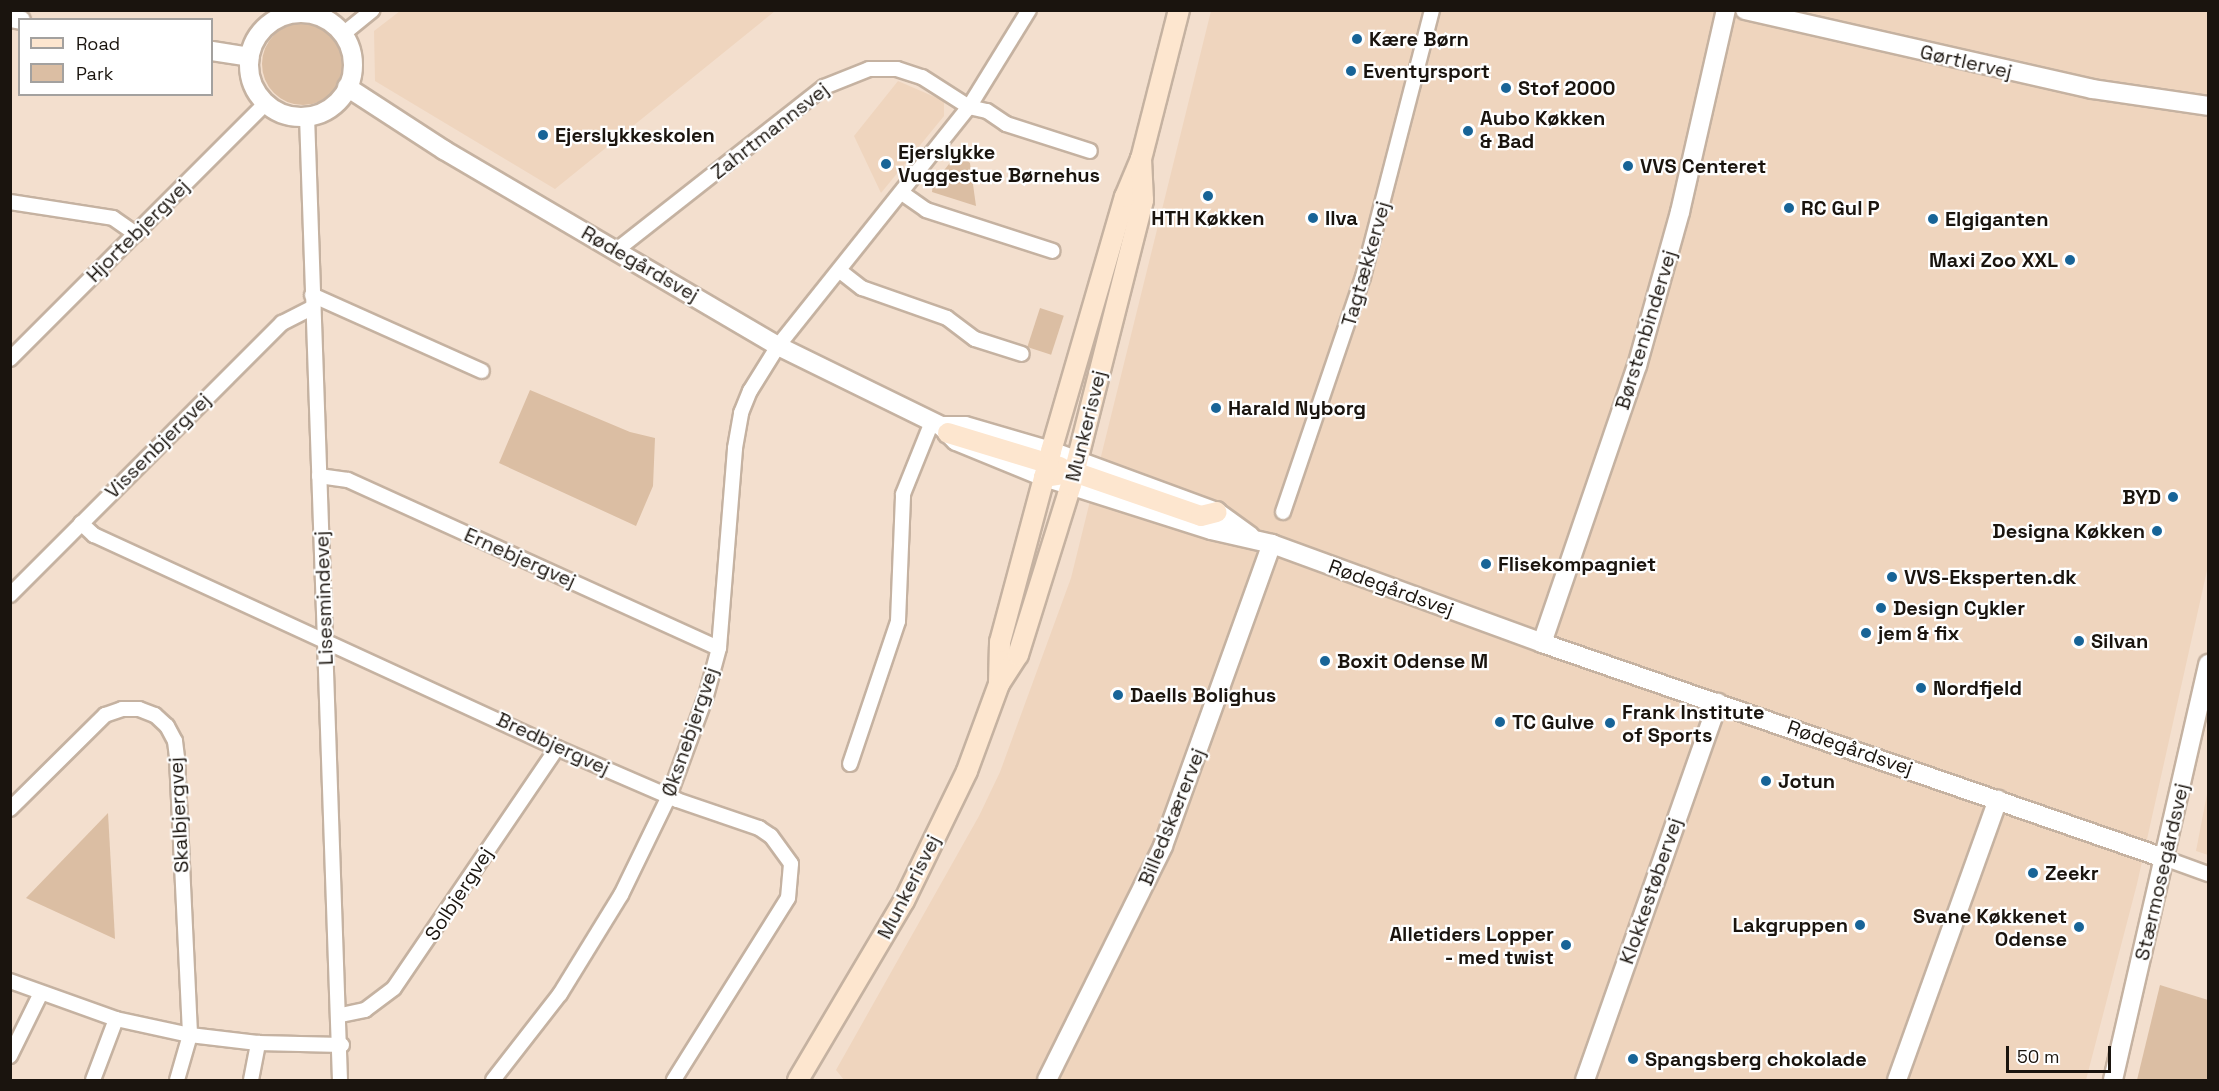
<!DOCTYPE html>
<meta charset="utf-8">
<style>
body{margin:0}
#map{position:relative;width:2219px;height:1091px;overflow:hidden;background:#f3dfce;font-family:"Space Grotesk",sans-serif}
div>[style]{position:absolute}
.built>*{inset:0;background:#efd5be}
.green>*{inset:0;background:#dbbea3;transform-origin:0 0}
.round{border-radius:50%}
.roads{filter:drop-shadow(2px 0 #c5b2a1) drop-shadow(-2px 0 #c5b2a1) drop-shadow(0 2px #c5b2a1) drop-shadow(0 -2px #c5b2a1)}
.minor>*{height:14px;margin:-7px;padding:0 7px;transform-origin:7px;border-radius:7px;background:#fff}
.tertiary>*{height:18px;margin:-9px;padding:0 9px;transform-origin:9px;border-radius:9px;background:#fff}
.tertiary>.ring{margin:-9px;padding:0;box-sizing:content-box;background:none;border:18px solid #fff;border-radius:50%}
.secondary>*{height:20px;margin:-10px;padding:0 10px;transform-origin:10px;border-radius:10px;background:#fde6cf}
.dots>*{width:16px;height:16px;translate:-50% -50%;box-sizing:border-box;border:3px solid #fff;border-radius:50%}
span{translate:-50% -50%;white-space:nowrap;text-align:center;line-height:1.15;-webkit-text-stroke:4.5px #fff;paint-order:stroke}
.poi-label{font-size:20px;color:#1a140e;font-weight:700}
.left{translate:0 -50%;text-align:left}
.right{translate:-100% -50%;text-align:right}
.street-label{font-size:20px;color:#1a140e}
.frame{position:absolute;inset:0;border:12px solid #1a140e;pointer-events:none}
.legend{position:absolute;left:18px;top:18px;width:195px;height:78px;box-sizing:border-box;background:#fff;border:2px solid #a3a19f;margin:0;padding:8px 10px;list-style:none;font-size:18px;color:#1a140e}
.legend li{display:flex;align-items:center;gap:12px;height:30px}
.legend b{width:30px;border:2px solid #a3a19f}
.scale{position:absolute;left:2006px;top:1046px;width:105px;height:27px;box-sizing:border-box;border:3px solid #1a140e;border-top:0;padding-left:8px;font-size:18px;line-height:21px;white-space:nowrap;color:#1a140e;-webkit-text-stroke:4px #fff;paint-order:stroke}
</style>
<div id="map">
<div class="built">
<i style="clip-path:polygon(400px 11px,400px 10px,775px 11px,555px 189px,375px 81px,374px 31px)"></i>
<i style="clip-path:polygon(1211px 11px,2208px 11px,2208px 566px,2137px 884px,2086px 1080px,844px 1080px,836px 1070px,979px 816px,1000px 772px,1071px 578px)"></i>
<i style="clip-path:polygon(898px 81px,944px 101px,944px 116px,881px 193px,854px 136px)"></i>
<i style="clip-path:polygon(2208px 789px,2208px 855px,2196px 851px)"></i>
</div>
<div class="green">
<i class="round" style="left:262px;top:23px;width:82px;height:82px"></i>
<i style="clip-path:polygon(957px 154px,970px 163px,976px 206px,932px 192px,933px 184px)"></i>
<i style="left:1040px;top:308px;width:25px;height:41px;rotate:18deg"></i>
<i style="clip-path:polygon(530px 390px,630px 432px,655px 438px,653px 486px,636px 526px,499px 463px)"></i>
<i style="clip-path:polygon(108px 813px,115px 939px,26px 898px)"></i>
<i style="clip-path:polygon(2160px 985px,2208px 1000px,2208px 1080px,2137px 1080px)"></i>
</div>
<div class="roads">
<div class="minor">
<i style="left:292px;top:10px;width:4px;rotate:76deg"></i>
<i style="left:343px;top:34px;width:38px;rotate:-39deg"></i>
<i style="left:307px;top:116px;width:965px;rotate:88.04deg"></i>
<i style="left:902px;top:193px;width:29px;rotate:35deg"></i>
<i style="left:926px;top:210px;width:133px;rotate:17.9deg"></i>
<i style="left:10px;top:202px;width:104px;rotate:8.8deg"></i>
<i style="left:113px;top:218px;width:28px;rotate:35deg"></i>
<i style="left:618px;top:249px;width:262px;rotate:-38.2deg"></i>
<i style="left:824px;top:87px;width:48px;rotate:-21.8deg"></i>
<i style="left:869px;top:69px;width:28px"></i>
<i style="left:897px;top:69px;width:26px;rotate:18deg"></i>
<i style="left:922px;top:77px;width:56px;rotate:32.6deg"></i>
<i style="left:969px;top:107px;width:18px;rotate:13deg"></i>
<i style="left:987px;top:111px;width:23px;rotate:34deg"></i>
<i style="left:1006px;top:124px;width:88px;rotate:17.8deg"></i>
<i style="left:840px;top:271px;width:28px;rotate:38deg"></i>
<i style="left:862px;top:288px;width:90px;rotate:19.4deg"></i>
<i style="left:947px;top:318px;width:35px;rotate:37deg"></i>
<i style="left:975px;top:339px;width:49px;rotate:17.7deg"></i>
<i style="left:312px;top:295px;width:186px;rotate:24.1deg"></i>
<i style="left:10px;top:359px;width:362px;rotate:-45deg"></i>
<i style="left:319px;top:476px;width:29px;rotate:8deg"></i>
<i style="left:348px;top:480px;width:407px;rotate:24.4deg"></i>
<i style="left:1283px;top:512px;width:248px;rotate:-71.2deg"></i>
<i style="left:1363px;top:277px;width:276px;rotate:-75.5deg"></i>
<i style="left:81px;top:523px;width:18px;rotate:43deg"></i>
<i style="left:94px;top:535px;width:510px;rotate:24.7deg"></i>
<i style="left:557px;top:748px;width:131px;rotate:23.4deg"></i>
<i style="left:677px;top:800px;width:87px;rotate:18.9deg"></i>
<i style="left:759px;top:828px;width:14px;rotate:34deg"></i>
<i style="left:771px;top:836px;width:34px;rotate:54deg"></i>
<i style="left:791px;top:864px;width:34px;rotate:95deg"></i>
<i style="left:788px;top:898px;width:215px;rotate:122.1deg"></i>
<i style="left:10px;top:595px;width:385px;rotate:-45deg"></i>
<i style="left:282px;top:323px;width:35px;rotate:-27deg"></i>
<i style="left:850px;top:764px;width:151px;rotate:-71.4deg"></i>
<i style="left:898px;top:621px;width:127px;rotate:-87.7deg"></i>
<i style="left:903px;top:494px;width:78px;rotate:-68.1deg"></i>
<i style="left:10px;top:809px;width:134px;rotate:-44.7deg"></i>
<i style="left:105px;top:715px;width:18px;rotate:-19deg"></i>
<i style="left:122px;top:709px;width:17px"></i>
<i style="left:139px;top:709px;width:17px;rotate:21deg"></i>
<i style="left:155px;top:715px;width:16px;rotate:43deg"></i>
<i style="left:167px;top:726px;width:17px;rotate:62deg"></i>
<i style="left:175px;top:741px;width:17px;rotate:83deg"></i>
<i style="left:177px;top:758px;width:277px;rotate:87.3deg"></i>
<i style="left:190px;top:1035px;width:47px;rotate:106.1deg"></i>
<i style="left:2164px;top:858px;width:47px;rotate:20deg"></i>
<i style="left:10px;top:981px;width:113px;rotate:19.7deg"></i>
<i style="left:116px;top:1019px;width:76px;rotate:12.2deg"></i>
<i style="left:190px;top:1035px;width:68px;rotate:6.7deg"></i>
<i style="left:258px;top:1043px;width:84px;rotate:1.4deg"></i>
<i style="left:341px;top:1015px;width:25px;rotate:-12deg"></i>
<i style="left:365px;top:1010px;width:36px;rotate:-37deg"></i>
<i style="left:394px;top:988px;width:290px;rotate:-55.8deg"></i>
<i style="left:10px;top:1056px;width:70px;rotate:-63.8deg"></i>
<i style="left:93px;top:1080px;width:65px;rotate:-69.3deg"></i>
<i style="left:251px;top:1080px;width:38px;rotate:-79deg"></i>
<i style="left:493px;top:1080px;width:109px;rotate:-52.1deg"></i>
<i style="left:560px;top:994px;width:116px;rotate:-58.4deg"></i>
<i style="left:621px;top:895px;width:110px;rotate:-64.1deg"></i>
<i style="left:669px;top:796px;width:107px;rotate:-69.7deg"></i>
<i style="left:706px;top:696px;width:50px;rotate:-74.8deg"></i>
<i style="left:719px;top:648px;width:201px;rotate:-85.4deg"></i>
<i style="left:735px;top:448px;width:36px;rotate:-80deg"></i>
<i style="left:741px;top:413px;width:24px;rotate:-68deg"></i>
<i style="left:750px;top:391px;width:53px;rotate:-58.1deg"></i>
<i style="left:778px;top:346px;width:306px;rotate:-51.4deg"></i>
<i style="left:969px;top:107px;width:114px;rotate:-58.3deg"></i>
</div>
<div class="tertiary">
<i style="left:1745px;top:10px;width:356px;rotate:12.8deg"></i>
<i style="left:2092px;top:89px;width:117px;rotate:8.3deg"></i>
<i class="ring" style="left:249px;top:13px;width:86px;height:86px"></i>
<i style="left:10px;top:18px;width:11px;rotate:10deg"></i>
<i style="left:212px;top:51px;width:38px;rotate:9deg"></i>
<i style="left:347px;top:87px;width:116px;rotate:33deg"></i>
<i style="left:444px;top:150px;width:387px;rotate:30.4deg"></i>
<i style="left:778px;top:346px;width:182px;rotate:26.1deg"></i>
<i style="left:941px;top:426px;width:21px;rotate:45deg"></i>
<i style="left:956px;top:441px;width:95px;rotate:22.2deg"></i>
<i style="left:1044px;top:477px;width:175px;rotate:17.6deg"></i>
<i style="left:1211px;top:530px;width:63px;rotate:12.9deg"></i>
<i style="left:1272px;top:544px;width:288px;rotate:20.1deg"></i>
<i style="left:1542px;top:643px;width:658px;rotate:19.07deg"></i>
<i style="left:941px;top:426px;width:24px"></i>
<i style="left:965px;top:426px;width:90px;rotate:16.2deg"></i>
<i style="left:1051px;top:451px;width:177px;rotate:20.2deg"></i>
<i style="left:1217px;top:512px;width:41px;rotate:36deg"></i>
<i style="left:1542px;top:643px;width:293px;rotate:-71.1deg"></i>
<i style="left:1637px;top:366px;width:160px;rotate:-74.4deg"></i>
<i style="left:1680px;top:212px;width:207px;rotate:-77.2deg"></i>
<i style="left:1047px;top:1080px;width:261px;rotate:-63.6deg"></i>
<i style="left:1163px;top:846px;width:321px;rotate:-70.2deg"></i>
<i style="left:1585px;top:1080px;width:400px;rotate:-70.6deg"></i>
<i style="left:1897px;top:1080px;width:298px;rotate:-70.2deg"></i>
<i style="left:2113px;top:1080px;width:427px;rotate:-77.1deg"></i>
</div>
<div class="secondary">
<i style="left:948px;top:433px;width:117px;rotate:16.9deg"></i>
<i style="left:1044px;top:477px;width:30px;rotate:-9deg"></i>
<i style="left:1074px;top:472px;width:134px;rotate:19.1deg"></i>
<i style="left:1201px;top:516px;width:16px;rotate:-14deg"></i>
<i style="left:999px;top:684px;width:42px;rotate:-88.6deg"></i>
<i style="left:1000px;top:642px;width:198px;rotate:-75deg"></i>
<i style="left:1051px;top:451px;width:265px;rotate:-73.8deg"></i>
<i style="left:1125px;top:197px;width:41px;rotate:-67.2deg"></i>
<i style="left:1141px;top:159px;width:154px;rotate:-75.7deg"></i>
<i style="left:798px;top:1080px;width:208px;rotate:-59.4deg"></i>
<i style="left:904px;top:901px;width:144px;rotate:-64.1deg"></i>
<i style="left:967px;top:771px;width:93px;rotate:-69.8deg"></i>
<i style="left:999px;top:684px;width:35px;rotate:-57deg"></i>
<i style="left:1018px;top:655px;width:178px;rotate:-72.7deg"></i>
<i style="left:1071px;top:485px;width:294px;rotate:-75.8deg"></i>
<i style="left:1143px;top:200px;width:41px;rotate:-92.8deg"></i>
</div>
</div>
<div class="dots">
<i style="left:1357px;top:39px;background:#186497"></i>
<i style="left:1351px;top:71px;background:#186497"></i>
<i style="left:1506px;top:88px;background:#186497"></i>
<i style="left:1468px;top:131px;background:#186497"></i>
<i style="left:543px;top:135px;background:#186497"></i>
<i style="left:886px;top:164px;background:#186497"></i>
<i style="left:1628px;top:166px;background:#186497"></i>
<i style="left:1208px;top:196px;background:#186497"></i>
<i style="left:1789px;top:208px;background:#186497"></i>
<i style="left:1313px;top:218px;background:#186497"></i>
<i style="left:1933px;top:219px;background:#186497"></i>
<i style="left:2070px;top:260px;background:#186497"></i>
<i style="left:1216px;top:408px;background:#186497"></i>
<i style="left:2173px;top:497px;background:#186497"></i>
<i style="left:2157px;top:531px;background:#186497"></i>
<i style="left:1486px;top:564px;background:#186497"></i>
<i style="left:1892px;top:577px;background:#186497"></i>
<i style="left:1881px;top:608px;background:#186497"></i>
<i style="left:1866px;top:633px;background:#186497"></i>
<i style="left:2079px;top:641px;background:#186497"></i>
<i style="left:1325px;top:661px;background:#186497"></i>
<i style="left:1921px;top:688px;background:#186497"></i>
<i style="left:1118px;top:695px;background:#186497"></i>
<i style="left:1500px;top:722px;background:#186497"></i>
<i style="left:1610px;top:723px;background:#186497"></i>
<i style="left:1766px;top:781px;background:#186497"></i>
<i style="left:2033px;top:873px;background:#186497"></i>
<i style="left:1860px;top:925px;background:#186497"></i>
<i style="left:2079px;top:927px;background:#186497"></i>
<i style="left:1566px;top:945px;background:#186497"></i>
<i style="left:1633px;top:1059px;background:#186497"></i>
</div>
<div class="poi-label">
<span class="left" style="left:1369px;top:39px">Kære Børn</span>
<span class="left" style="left:1363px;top:71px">Eventyrsport</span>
<span class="left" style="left:1518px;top:88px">Stof 2000</span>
<span class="left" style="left:1480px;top:130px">Aubo Køkken<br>&amp; Bad</span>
<span class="left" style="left:555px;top:135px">Ejerslykkeskolen</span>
<span class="left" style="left:898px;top:164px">Ejerslykke<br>Vuggestue Børnehus</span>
<span class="left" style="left:1640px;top:166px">VVS Centeret</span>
<span class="left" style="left:1801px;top:208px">RC Gul P</span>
<span style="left:1208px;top:218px">HTH Køkken</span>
<span class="left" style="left:1325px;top:218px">Ilva</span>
<span class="left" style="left:1945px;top:219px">Elgiganten</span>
<span class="right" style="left:2058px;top:260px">Maxi Zoo XXL</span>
<span class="left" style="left:1228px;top:408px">Harald Nyborg</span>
<span class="right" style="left:2161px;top:497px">BYD</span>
<span class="right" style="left:2145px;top:531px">Designa Køkken</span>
<span class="left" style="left:1498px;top:564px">Flisekompagniet</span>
<span class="left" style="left:1904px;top:577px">VVS-Eksperten.dk</span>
<span class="left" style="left:1893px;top:608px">Design Cykler</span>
<span class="left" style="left:1878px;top:633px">jem &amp; fix</span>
<span class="left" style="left:2091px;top:641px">Silvan</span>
<span class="left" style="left:1337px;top:661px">Boxit Odense M</span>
<span class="left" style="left:1933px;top:688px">Nordfjeld</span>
<span class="left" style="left:1130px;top:695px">Daells Bolighus</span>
<span class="left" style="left:1622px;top:724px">Frank Institute<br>of Sports</span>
<span class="left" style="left:1512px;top:722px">TC Gulve</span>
<span class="left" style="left:1778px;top:781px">Jotun</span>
<span class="left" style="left:2045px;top:873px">Zeekr</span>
<span class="right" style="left:2067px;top:928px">Svane Køkkenet<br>Odense</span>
<span class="right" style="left:1848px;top:925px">Lakgruppen</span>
<span class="right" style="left:1554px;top:946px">Alletiders Lopper<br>- med twist</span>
<span class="left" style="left:1645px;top:1059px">Spangsberg chokolade</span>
</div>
<div class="street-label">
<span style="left:1966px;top:62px;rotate:13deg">Gørtlervej</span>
<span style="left:770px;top:131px;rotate:-38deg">Zahrtmannsvej</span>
<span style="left:138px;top:231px;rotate:-45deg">Hjortebjergvej</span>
<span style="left:640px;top:264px;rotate:30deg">Rødegårdsvej</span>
<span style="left:1366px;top:264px;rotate:-74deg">Tagtækkervej</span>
<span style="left:1646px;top:330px;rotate:-73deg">Børstenbindervej</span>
<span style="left:1086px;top:426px;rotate:-76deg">Munkerisvej</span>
<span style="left:158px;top:446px;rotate:-45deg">Vissenbjergvej</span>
<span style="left:520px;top:558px;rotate:24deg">Ernebjergvej</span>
<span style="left:1391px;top:588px;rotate:20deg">Rødegårdsvej</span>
<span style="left:324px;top:598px;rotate:-92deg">Lisesmindevej</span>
<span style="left:690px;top:732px;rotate:-71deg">Øksnebjergvej</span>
<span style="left:553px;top:744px;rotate:25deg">Bredbjergvej</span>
<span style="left:1850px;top:748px;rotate:19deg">Rødegårdsvej</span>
<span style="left:179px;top:815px;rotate:-93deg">Skalbjergvej</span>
<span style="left:1172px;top:817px;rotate:-68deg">Billedskærervej</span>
<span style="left:2162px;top:872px;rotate:-77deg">Stærmosegårdsvej</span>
<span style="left:909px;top:887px;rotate:-63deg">Munkerisvej</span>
<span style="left:1651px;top:891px;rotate:-71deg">Klokkestøbervej</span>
<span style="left:459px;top:894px;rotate:-57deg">Solbjergvej</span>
</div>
<div class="frame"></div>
<ul class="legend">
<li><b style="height:8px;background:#fde6cf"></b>Road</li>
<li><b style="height:16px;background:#dbbea3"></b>Park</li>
</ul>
<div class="scale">50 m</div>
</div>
